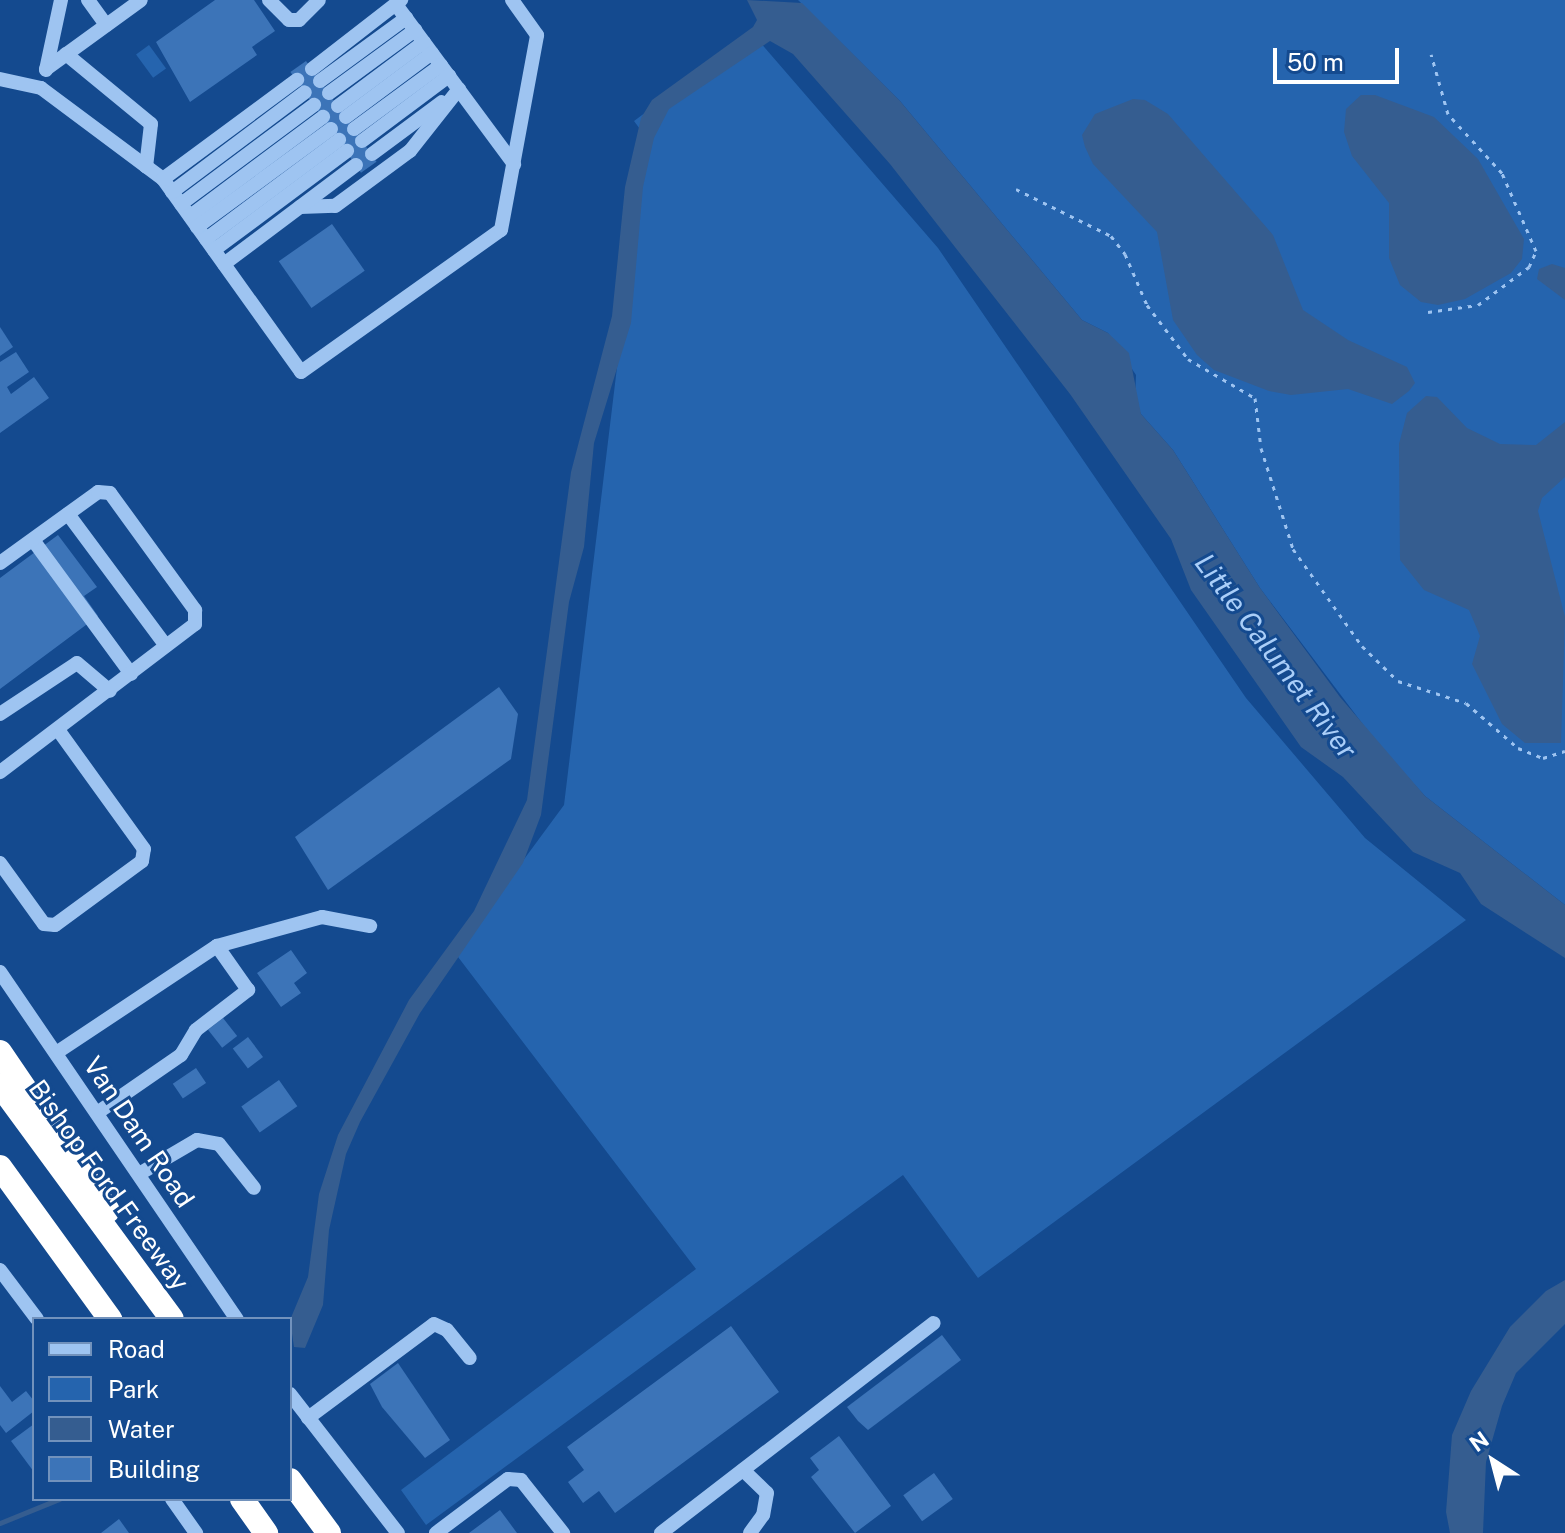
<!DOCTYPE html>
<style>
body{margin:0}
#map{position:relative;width:1565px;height:1533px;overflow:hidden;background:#144a8f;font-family:"Public Sans",sans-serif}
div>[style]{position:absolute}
.green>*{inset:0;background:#2564ae;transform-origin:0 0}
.water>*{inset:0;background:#355d90}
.stream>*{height:5px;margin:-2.5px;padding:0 2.5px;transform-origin:2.5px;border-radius:2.5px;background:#355d90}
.building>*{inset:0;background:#3c74b8;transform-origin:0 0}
.path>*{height:3px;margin-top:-1.5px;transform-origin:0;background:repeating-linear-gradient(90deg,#9ec4f1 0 4px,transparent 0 10px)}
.minor>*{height:14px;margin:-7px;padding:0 7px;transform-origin:7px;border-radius:7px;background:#9ec4f1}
.highway>*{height:24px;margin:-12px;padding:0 12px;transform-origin:12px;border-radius:12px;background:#fff}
span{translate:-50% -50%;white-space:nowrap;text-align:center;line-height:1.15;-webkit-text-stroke:6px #144a8f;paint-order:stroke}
.street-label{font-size:26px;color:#fff}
.water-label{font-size:28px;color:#aacef8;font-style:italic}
.legend{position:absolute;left:32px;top:1317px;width:260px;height:184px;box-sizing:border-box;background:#144a8f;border:2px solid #7292bc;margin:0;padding:10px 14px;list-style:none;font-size:24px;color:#fff}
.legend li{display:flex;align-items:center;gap:16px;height:40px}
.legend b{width:40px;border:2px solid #7292bc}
.north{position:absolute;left:1453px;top:1421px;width:80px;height:80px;-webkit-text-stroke:6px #144a8f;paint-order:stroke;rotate:324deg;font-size:22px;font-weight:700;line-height:32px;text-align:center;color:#fff}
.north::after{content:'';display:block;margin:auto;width:28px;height:36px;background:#fff;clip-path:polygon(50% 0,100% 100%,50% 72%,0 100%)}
.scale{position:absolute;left:1273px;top:48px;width:126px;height:36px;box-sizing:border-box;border:4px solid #fff;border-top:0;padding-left:10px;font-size:24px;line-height:28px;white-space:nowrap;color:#fff;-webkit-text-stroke:6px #144a8f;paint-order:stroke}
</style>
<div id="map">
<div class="green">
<i style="clip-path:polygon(798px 0,1565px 0,1565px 905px,1425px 796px,1377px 743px,1260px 588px,1173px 450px,1141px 414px,1135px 401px,1136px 375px,1108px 333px,1082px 320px,900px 101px)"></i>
<i style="clip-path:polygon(752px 33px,938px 248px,1246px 698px,1365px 838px,1466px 920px,978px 1278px,903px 1175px,426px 1525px,401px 1490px,696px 1269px,455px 953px,564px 805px,645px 136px,634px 121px)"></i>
<i style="left:149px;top:45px;width:29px;height:16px;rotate:54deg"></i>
</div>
<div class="water">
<i style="clip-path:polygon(747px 0,802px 3px,900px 101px,1082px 320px,1108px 333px,1129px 353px,1141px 414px,1173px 450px,1260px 588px,1340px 697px,1425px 796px,1565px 905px,1565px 958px,1481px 904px,1460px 873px,1413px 852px,1343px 777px,1301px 747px,1191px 590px,1171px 539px,1070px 394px,890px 164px,793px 54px,770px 41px,669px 109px,654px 138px,643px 187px,631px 323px,594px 443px,584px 547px,569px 602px,541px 815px,523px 863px,420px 1013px,360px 1122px,346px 1154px,329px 1230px,323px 1305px,305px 1348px,294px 1347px,290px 1320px,308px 1277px,319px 1194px,338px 1135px,409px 1000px,474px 911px,527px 800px,571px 472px,612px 316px,625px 187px,641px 118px,652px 100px,753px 27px,757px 20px)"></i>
<i style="clip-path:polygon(1361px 95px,1375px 95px,1434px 117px,1478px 159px,1524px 239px,1522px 259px,1511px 273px,1465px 299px,1438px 305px,1421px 302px,1400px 285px,1389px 258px,1389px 203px,1352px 156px,1344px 132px,1346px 109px)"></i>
<i style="clip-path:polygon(1133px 99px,1145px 100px,1168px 114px,1273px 235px,1303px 310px,1348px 340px,1407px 367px,1415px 383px,1409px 391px,1392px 404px,1348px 389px,1291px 395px,1269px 391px,1214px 370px,1197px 355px,1173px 320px,1157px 232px,1093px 164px,1085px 147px,1082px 135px,1095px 114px)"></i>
<i style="clip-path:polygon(1552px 264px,1565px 268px,1565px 300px,1537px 279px,1539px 269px)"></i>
<i style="clip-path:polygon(1426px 396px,1437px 397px,1467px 428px,1500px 444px,1536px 445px,1565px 422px,1565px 477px,1542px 498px,1538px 511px,1565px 617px,1561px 743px,1525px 743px,1502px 724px,1472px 664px,1480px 636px,1469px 610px,1424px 590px,1400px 560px,1399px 444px,1407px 413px)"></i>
<i style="clip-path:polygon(1565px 1280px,1565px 1324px,1516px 1373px,1502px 1406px,1486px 1462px,1483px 1533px,1450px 1533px,1446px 1512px,1452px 1435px,1471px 1391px,1510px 1327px,1546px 1291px)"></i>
</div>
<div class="stream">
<i style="left:0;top:1523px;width:64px;rotate:-22.1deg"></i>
</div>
<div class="building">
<i style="clip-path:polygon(215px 0,254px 0,275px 31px,252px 47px,257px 55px,190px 102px,156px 42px)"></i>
<i style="left:306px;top:61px;width:123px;height:19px;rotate:55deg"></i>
<i style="left:332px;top:224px;width:57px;height:65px;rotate:55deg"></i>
<i style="clip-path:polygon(0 327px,13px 347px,0 356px)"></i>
<i style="clip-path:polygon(16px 352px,29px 372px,7px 387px,11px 394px,34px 377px,49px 398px,0 433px,0 362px)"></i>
<i style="clip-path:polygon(58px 535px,97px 587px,84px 596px,98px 616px,0 689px,0 578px)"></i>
<i style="clip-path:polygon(499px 687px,518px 714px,511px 759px,328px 890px,295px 837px)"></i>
<i style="clip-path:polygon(291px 950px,307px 973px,294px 983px,301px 993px,281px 1007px,257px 973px)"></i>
<i style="left:223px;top:1018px;width:23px;height:19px;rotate:52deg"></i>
<i style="left:248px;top:1037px;width:25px;height:19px;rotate:53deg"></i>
<i style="left:196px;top:1068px;width:18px;height:28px;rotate:56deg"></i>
<i style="left:279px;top:1080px;width:32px;height:46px;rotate:55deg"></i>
<i style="clip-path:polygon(731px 1326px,779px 1392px,615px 1513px,599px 1491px,583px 1503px,568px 1482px,584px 1470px,567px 1447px)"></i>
<i style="clip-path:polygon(942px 1335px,961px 1360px,868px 1430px,858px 1421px,847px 1407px)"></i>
<i style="clip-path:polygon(398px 1363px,450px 1440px,425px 1458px,382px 1407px,370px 1384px)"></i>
<i style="clip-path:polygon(0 1386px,12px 1402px,26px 1391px,34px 1401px,34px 1411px,6px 1433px,0 1425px)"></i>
<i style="clip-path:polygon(34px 1424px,34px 1472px,11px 1441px)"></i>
<i style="clip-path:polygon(839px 1436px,891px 1506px,855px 1533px,811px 1477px,819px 1470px,810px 1458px)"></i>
<i style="left:934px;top:1473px;width:32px;height:38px;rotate:54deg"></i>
<i style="clip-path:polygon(500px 1510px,517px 1533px,469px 1533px)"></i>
<i style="clip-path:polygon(119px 1519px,129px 1533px,101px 1533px)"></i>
</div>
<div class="path">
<i style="left:1016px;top:189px;width:106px;rotate:26.3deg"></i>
<i style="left:1111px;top:236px;width:23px;rotate:52deg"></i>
<i style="left:1125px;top:254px;width:56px;rotate:66.7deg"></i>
<i style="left:1147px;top:305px;width:68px;rotate:52.8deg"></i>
<i style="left:1188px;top:359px;width:78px;rotate:30.2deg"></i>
<i style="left:1255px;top:398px;width:50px;rotate:83.2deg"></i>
<i style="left:1261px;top:448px;width:106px;rotate:72.4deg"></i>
<i style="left:1293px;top:549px;width:119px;rotate:54.6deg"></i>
<i style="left:1362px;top:646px;width:50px;rotate:44.2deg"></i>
<i style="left:1398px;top:681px;width:71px;rotate:17.9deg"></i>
<i style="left:1466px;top:703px;width:69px;rotate:40.9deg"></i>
<i style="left:1518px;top:748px;width:27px;rotate:22deg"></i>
<i style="left:1543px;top:758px;width:23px;rotate:-18deg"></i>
<i style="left:1428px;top:312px;width:50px;rotate:-8deg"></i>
<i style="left:1478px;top:305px;width:64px;rotate:-36.7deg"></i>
<i style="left:1529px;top:267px;width:17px;rotate:-66deg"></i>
<i style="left:1536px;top:251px;width:85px;rotate:-113.6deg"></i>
<i style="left:1502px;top:173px;width:80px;rotate:-132.5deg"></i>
<i style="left:1448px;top:114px;width:62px;rotate:-105.8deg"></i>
</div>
<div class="minor">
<i style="left:88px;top:0;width:31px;rotate:54deg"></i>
<i style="left:269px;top:0;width:28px;rotate:45deg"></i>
<i style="left:289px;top:20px;width:10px"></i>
<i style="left:299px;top:20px;width:28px;rotate:-45deg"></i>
<i style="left:397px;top:6px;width:197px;rotate:53.5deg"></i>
<i style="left:66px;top:54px;width:110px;rotate:39.5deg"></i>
<i style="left:151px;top:124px;width:43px;rotate:96.6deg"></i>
<i style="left:46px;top:69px;width:117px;rotate:-36deg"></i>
<i style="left:312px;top:69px;width:113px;rotate:-37.8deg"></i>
<i style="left:46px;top:70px;width:72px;rotate:-77.9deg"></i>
<i style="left:0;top:79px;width:42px;rotate:12.4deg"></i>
<i style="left:41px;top:88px;width:152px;rotate:36.7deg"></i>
<i style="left:163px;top:179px;width:237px;rotate:54.4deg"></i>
<i style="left:301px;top:372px;width:245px;rotate:-35.4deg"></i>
<i style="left:501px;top:230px;width:198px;rotate:-79.5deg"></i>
<i style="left:537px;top:35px;width:43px;rotate:-125.5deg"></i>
<i style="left:320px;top:81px;width:107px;rotate:-36.2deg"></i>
<i style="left:329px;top:93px;width:107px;rotate:-36.2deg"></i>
<i style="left:338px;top:106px;width:107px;rotate:-36.7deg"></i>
<i style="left:346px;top:117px;width:107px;rotate:-36.7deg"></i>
<i style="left:354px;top:129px;width:108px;rotate:-36.3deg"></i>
<i style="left:362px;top:141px;width:109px;rotate:-36.8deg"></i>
<i style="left:372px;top:154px;width:87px;rotate:-36.6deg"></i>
<i style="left:163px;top:179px;width:167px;rotate:-36.5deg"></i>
<i style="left:172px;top:192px;width:166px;rotate:-36.9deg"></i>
<i style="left:181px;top:204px;width:166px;rotate:-36.7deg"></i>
<i style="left:300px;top:207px;width:35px;rotate:-2deg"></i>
<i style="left:335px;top:206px;width:93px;rotate:-36.3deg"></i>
<i style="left:410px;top:151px;width:79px;rotate:-51.7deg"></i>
<i style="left:190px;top:216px;width:166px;rotate:-36.7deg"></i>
<i style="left:197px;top:227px;width:166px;rotate:-36.2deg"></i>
<i style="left:206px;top:239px;width:166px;rotate:-36.7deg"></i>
<i style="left:214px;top:250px;width:166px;rotate:-36.7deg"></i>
<i style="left:224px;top:264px;width:165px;rotate:-36.9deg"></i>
<i style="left:68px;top:514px;width:164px;rotate:53.4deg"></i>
<i style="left:33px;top:540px;width:166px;rotate:53.8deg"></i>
<i style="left:0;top:563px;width:121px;rotate:-35.9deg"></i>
<i style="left:98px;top:492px;width:12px;rotate:5deg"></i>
<i style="left:110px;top:493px;width:145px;rotate:54deg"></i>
<i style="left:195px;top:610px;width:14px;rotate:90deg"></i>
<i style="left:195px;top:624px;width:245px;rotate:142.8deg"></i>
<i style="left:0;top:714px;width:92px;rotate:-33.5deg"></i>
<i style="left:77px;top:663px;width:43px;rotate:40.3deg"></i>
<i style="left:0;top:863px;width:75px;rotate:54.2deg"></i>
<i style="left:44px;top:924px;width:11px;rotate:5deg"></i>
<i style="left:55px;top:925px;width:108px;rotate:-36.3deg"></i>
<i style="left:142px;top:861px;width:12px;rotate:-81deg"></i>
<i style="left:144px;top:849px;width:145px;rotate:-125.8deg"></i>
<i style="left:0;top:972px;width:420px;rotate:55.7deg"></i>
<i style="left:56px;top:1053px;width:193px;rotate:-33.6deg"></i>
<i style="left:217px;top:946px;width:109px;rotate:-15.4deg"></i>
<i style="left:322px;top:917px;width:49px;rotate:10.6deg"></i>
<i style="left:97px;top:1113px;width:102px;rotate:-34.6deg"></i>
<i style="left:181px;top:1055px;width:29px;rotate:-59deg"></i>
<i style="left:196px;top:1030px;width:66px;rotate:-37.6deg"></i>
<i style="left:248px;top:990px;width:54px;rotate:-125.2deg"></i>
<i style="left:139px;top:1174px;width:67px;rotate:-30.4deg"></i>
<i style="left:197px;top:1140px;width:22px;rotate:10deg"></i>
<i style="left:219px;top:1144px;width:56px;rotate:51.5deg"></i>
<i style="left:0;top:1270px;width:61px;rotate:52.9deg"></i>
<i style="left:290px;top:1394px;width:176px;rotate:52.2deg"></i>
<i style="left:308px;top:1418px;width:157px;rotate:-36.7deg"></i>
<i style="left:434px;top:1324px;width:14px;rotate:25deg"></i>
<i style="left:447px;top:1330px;width:36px;rotate:51deg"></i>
<i style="left:743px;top:1470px;width:33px;rotate:44deg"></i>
<i style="left:767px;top:1493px;width:22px;rotate:100deg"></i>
<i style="left:763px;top:1515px;width:22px;rotate:126deg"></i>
<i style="left:172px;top:1499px;width:42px;rotate:54.8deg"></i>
<i style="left:436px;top:1533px;width:90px;rotate:-36.9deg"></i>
<i style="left:508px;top:1479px;width:13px;rotate:4deg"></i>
<i style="left:521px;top:1480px;width:68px;rotate:51.6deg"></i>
<i style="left:661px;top:1533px;width:344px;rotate:-37.6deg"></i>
</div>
<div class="highway">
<i style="left:0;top:1052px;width:192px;rotate:55.8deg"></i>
<i style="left:0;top:1085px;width:290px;rotate:53.7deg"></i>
<i style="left:0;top:1167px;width:188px;rotate:54.1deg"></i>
<i style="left:290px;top:1480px;width:66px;rotate:53.7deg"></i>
<i style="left:242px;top:1499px;width:42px;rotate:54.8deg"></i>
</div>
<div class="street-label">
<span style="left:139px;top:1132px;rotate:56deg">Van Dam Road</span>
<span style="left:109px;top:1185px;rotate:54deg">Bishop Ford Freeway</span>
</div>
<div class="water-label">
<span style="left:1276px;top:656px;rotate:53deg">Little Calumet River</span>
</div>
<ul class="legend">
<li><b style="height:10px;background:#9ec4f1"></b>Road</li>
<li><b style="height:22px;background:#2564ae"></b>Park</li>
<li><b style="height:22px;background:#355d90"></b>Water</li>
<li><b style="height:22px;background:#3c74b8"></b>Building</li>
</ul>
<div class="north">N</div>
<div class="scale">50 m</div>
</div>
